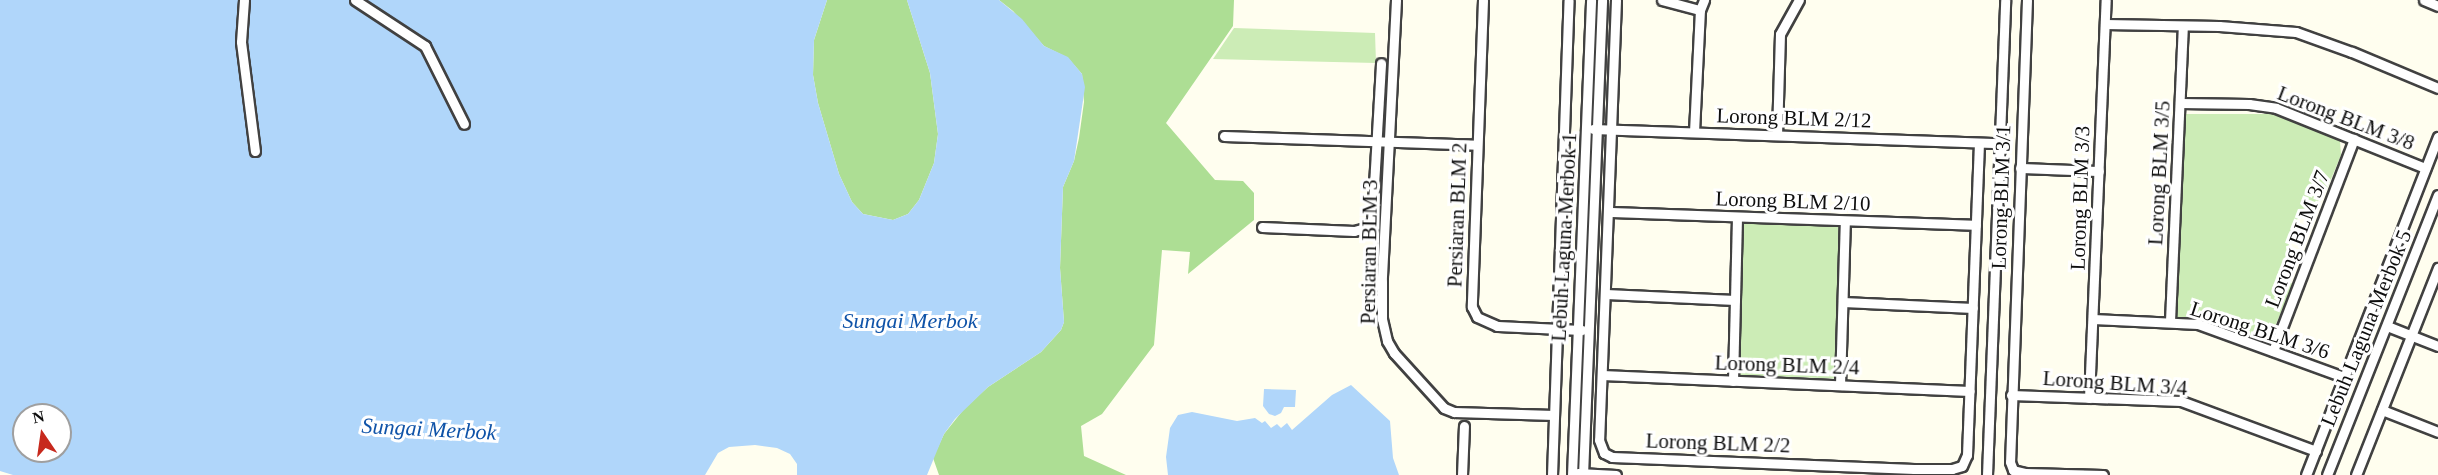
<!DOCTYPE html>
<style>
body{margin:0}
#map{position:relative;width:2438px;height:475px;overflow:hidden;background:#fffeef;font-family:"Times New Roman",serif}
div>[style]{position:absolute}
.green>*{inset:0;background:#ccecb6;transform-origin:0 0}
.forest>*{inset:0;background:#adde94}
.water>*{inset:0;background:#b0d6fa}
.roads{filter:drop-shadow(2px 0 #414141) drop-shadow(-2px 0 #414141) drop-shadow(0 2px #414141) drop-shadow(0 -2px #414141)}
.minor>*{height:9px;margin:-4.5px;padding:0 4.5px;transform-origin:4.5px;border-radius:4.5px;background:#fff}
span{translate:-50% -50%;white-space:nowrap;text-align:center;line-height:1.15;-webkit-text-stroke:6px #fff;paint-order:stroke}
.street-label{font-size:21px;color:#0e0e0e}
.water-label{font-size:22px;color:#0f53a8;font-style:italic}
.north{position:absolute;left:12px;top:403px;width:60px;height:60px;box-sizing:border-box;background:#fff;border:2px solid #9f9f9f;border-radius:50%;rotate:347deg;font-size:16px;font-weight:700;line-height:24px;text-align:center;color:#0e0e0e}
.north::after{content:'';display:block;margin:auto;width:21px;height:27px;background:#c7291d;clip-path:polygon(50% 0,100% 100%,50% 72%,0 100%)}
</style>
<div id="map">
<div class="green">
<i style="clip-path:polygon(1234px 28px,1375px 33px,1376px 63px,1213px 59px)"></i>
<i style="clip-path:polygon(2186px 114px,2275px 114px,2340px 141px,2341px 155px,2324px 196px,2292px 224px,2284px 279px,2293px 284px,2268px 343px,2220px 323px,2175px 317px)"></i>
<i style="left:1741px;top:223px;width:100px;height:152px;rotate:2deg"></i>
</div>
<div class="forest">
<i style="clip-path:polygon(827px 0,907px 0,930px 73px,938px 134px,934px 163px,919px 200px,908px 214px,893px 220px,863px 214px,852px 202px,839px 174px,818px 103px,813px 75px,814px 40px)"></i>
<i style="clip-path:polygon(999px 0,1234px 0,1233px 26px,1166px 123px,1215px 180px,1243px 181px,1254px 193px,1254px 220px,1188px 274px,1190px 252px,1162px 250px,1154px 345px,1102px 414px,1081px 426px,1084px 456px,1126px 475px,939px 475px,933px 458px,944px 434px,964px 409px,988px 387px,1041px 352px,1061px 330px,1064px 322px,1060px 268px,1063px 187px,1074px 161px,1079px 138px,1084px 102px,1082px 74px,1068px 58px,1044px 46px,1013px 11px)"></i>
</div>
<div class="water">
<i style="clip-path:polygon(evenodd,0 0,827px 0,814px 40px,813px 75px,818px 103px,839px 174px,852px 202px,863px 214px,893px 220px,908px 214px,919px 200px,934px 163px,938px 134px,930px 73px,907px 0,999px 0,1022px 19px,1044px 46px,1068px 57px,1082px 74px,1085px 87px,1074px 161px,1063px 187px,1060px 268px,1064px 322px,1061px 330px,1041px 352px,988px 387px,955px 419px,944px 434px,927px 475px,797px 475px,797px 464px,790px 454px,777px 448px,755px 445px,729px 447px,718px 453px,705px 475px,13px 475px,0 471px,0 0,24px 415px,60px 415px,60px 451px,24px 451px,24px 415px)"></i>
<i style="clip-path:polygon(1351px 385px,1390px 421px,1393px 458px,1399px 475px,1168px 475px,1166px 457px,1170px 428px,1178px 415px,1192px 412px,1237px 421px,1255px 418px,1262px 423px,1265px 421px,1271px 428px,1277px 424px,1281px 428px,1287px 423px,1292px 430px,1332px 395px)"></i>
<i style="clip-path:polygon(1264px 389px,1296px 390px,1295px 407px,1284px 407px,1281px 413px,1275px 416px,1269px 414px,1263px 406px)"></i>
</div>
<div class="roads">
<div class="minor">
<i style="left:244px;top:0;width:42px;rotate:94.1deg"></i>
<i style="left:241px;top:42px;width:110px;rotate:82.7deg"></i>
<i style="left:355px;top:0;width:84px;rotate:33.3deg"></i>
<i style="left:425px;top:46px;width:87px;rotate:63.4deg"></i>
<i style="left:1396px;top:0;width:281px;rotate:92.9deg"></i>
<i style="left:1382px;top:281px;width:38px;rotate:90deg"></i>
<i style="left:1382px;top:319px;width:23px;rotate:77deg"></i>
<i style="left:1387px;top:341px;width:14px;rotate:60deg"></i>
<i style="left:1394px;top:353px;width:74px;rotate:47.7deg"></i>
<i style="left:1444px;top:408px;width:11px;rotate:22deg"></i>
<i style="left:1454px;top:412px;width:100px;rotate:1.7deg"></i>
<i style="left:1483px;top:0;width:307px;rotate:92.1deg"></i>
<i style="left:1472px;top:307px;width:11px;rotate:63deg"></i>
<i style="left:1477px;top:317px;width:22px;rotate:24deg"></i>
<i style="left:1497px;top:326px;width:85px;rotate:2.7deg"></i>
<i style="left:1616px;top:0;width:440px;rotate:92.2deg"></i>
<i style="left:1599px;top:440px;width:14px;rotate:69deg"></i>
<i style="left:1604px;top:453px;width:9px;rotate:27deg"></i>
<i style="left:1612px;top:457px;width:302px;rotate:2.3deg"></i>
<i style="left:1914px;top:469px;width:38px"></i>
<i style="left:1952px;top:469px;width:10px;rotate:-17deg"></i>
<i style="left:1962px;top:466px;width:12px;rotate:-66deg"></i>
<i style="left:1967px;top:455px;width:312px;rotate:-87.8deg"></i>
<i style="left:1662px;top:0;width:39px;rotate:15deg"></i>
<i style="left:2027px;top:0;width:462px;rotate:92.1deg"></i>
<i style="left:2010px;top:462px;width:9px;rotate:69deg"></i>
<i style="left:2013px;top:470px;width:12px;rotate:14deg"></i>
<i style="left:2025px;top:473px;width:78px;rotate:1.5deg"></i>
<i style="left:2424px;top:0;width:15px;rotate:23deg"></i>
<i style="left:2105px;top:24px;width:114px;rotate:1deg"></i>
<i style="left:2219px;top:26px;width:77px;rotate:4.5deg"></i>
<i style="left:2296px;top:32px;width:59px;rotate:19.7deg"></i>
<i style="left:2352px;top:52px;width:93px;rotate:22.7deg"></i>
<i style="left:2180px;top:103px;width:69px;rotate:0.8deg"></i>
<i style="left:2249px;top:104px;width:27px;rotate:8deg"></i>
<i style="left:2276px;top:108px;width:161px;rotate:21.9deg"></i>
<i style="left:1593px;top:129px;width:407px;rotate:2deg"></i>
<i style="left:1694px;top:132px;width:122px;rotate:-87.2deg"></i>
<i style="left:1700px;top:10px;width:11px;rotate:-68deg"></i>
<i style="left:1777px;top:135px;width:101px;rotate:-88.3deg"></i>
<i style="left:1780px;top:34px;width:39px;rotate:-61deg"></i>
<i style="left:1224px;top:136px;width:253px;rotate:2deg"></i>
<i style="left:2020px;top:168px;width:79px;rotate:2.2deg"></i>
<i style="left:1609px;top:212px;width:367px;rotate:2deg"></i>
<i style="left:1262px;top:227px;width:92px;rotate:2.5deg"></i>
<i style="left:1354px;top:231px;width:16px;rotate:-15deg"></i>
<i style="left:1369px;top:227px;width:8px;rotate:-67deg"></i>
<i style="left:1372px;top:220px;width:157px;rotate:-86.7deg"></i>
<i style="left:1606px;top:294px;width:129px;rotate:2.7deg"></i>
<i style="left:1843px;top:302px;width:130px;rotate:2.6deg"></i>
<i style="left:2093px;top:319px;width:105px;rotate:2.7deg"></i>
<i style="left:2198px;top:324px;width:155px;rotate:20deg"></i>
<i style="left:2170px;top:321px;width:295px;rotate:-87.5deg"></i>
<i style="left:2387px;top:326px;width:55px;rotate:21.4deg"></i>
<i style="left:2273px;top:351px;width:227px;rotate:-69.1deg"></i>
<i style="left:1602px;top:375px;width:368px;rotate:2.5deg"></i>
<i style="left:1733px;top:381px;width:164px;rotate:-88.6deg"></i>
<i style="left:1840px;top:385px;width:164px;rotate:-88.3deg"></i>
<i style="left:2011px;top:395px;width:170px;rotate:2deg"></i>
<i style="left:2181px;top:401px;width:144px;rotate:20.3deg"></i>
<i style="left:2089px;top:398px;width:398px;rotate:-87.6deg"></i>
<i style="left:2382px;top:410px;width:60px;rotate:21.4deg"></i>
<i style="left:1578px;top:473px;width:38px;rotate:3deg"></i>
<i style="left:1462px;top:475px;width:49px;rotate:-87.7deg"></i>
<i style="left:1552px;top:475px;width:475px;rotate:-88deg"></i>
<i style="left:1572px;top:475px;width:475px;rotate:-87.7deg"></i>
<i style="left:1583px;top:475px;width:475px;rotate:-87.7deg"></i>
<i style="left:1987px;top:475px;width:475px;rotate:-87.8deg"></i>
<i style="left:2306px;top:475px;width:363px;rotate:-68.7deg"></i>
<i style="left:2327px;top:475px;width:301px;rotate:-68.4deg"></i>
<i style="left:2356px;top:475px;width:223px;rotate:-68.4deg"></i>
</div>
</div>
<div class="street-label">
<span style="left:1794px;top:118px;rotate:2deg">Lorong BLM 2/12</span>
<span style="left:2346px;top:118px;rotate:21deg">Lorong BLM 3/8</span>
<span style="left:2159px;top:173px;rotate:-87deg">Lorong BLM 3/5</span>
<span style="left:2001px;top:197px;rotate:-88deg">Lorong BLM 3/1</span>
<span style="left:2080px;top:198px;rotate:-88deg">Lorong BLM 3/3</span>
<span style="left:1793px;top:201px;rotate:2deg">Lorong BLM 2/10</span>
<span style="left:1457px;top:215px;rotate:-88deg">Persiaran BLM 2</span>
<span style="left:1564px;top:237px;rotate:-87deg">Lebuh Laguna Merbok 1</span>
<span style="left:2297px;top:239px;rotate:-69deg">Lorong BLM 3/7</span>
<span style="left:1369px;top:252px;rotate:-89deg">Persiaran BLM 3</span>
<span style="left:2366px;top:328px;rotate:-68deg">Lebuh Laguna Merbok 5</span>
<span style="left:2260px;top:330px;rotate:18deg">Lorong BLM 3/6</span>
<span style="left:1787px;top:365px;rotate:2deg">Lorong BLM 2/4</span>
<span style="left:2115px;top:383px;rotate:4deg">Lorong BLM 3/4</span>
<span style="left:1718px;top:443px;rotate:2deg">Lorong BLM 2/2</span>
</div>
<div class="water-label">
<span style="left:910px;top:321px">Sungai Merbok</span>
<span style="left:429px;top:429px;rotate:3deg">Sungai Merbok</span>
</div>
<div class="north">N</div>
</div>
